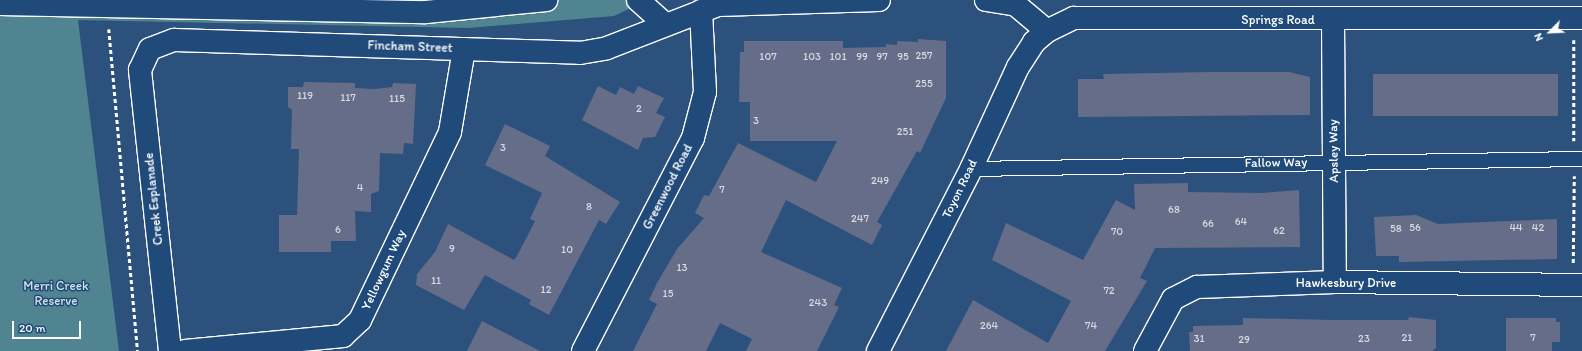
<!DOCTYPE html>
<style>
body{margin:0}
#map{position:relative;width:1582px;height:351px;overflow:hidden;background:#2d517d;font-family:Itim,sans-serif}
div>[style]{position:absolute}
.green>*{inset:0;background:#508491}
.building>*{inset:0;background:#656d88;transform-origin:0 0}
.path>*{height:2.5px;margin-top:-1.25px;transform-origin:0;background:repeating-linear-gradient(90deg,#fff 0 4px,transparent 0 7px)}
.roads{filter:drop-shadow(1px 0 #fff) drop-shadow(-1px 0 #fff) drop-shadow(0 1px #fff) drop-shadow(0 -1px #fff)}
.lane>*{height:14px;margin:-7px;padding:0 7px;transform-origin:7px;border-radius:7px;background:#1f4a7a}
.street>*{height:22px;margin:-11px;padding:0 11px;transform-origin:11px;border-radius:11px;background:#1f4a7a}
.secondary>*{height:22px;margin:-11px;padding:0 11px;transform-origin:11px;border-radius:11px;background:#1f4a7a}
span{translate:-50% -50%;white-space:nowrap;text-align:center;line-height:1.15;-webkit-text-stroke:3px #1f4a7a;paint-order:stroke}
.number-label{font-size:11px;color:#d8dae1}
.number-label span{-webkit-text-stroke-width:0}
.street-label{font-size:13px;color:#fff}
.park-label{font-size:13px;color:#d3e0e4}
.north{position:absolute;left:1530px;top:12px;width:40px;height:40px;-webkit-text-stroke:3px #1f4a7a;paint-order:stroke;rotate:246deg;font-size:11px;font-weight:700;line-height:16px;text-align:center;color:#fff}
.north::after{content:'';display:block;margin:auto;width:14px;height:18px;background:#fff;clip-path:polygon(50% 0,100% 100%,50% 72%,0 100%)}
.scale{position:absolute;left:12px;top:321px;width:69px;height:18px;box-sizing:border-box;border:2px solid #fff;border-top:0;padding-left:5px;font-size:12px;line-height:14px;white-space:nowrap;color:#fff;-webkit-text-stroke:3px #1f4a7a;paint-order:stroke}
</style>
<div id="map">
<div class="green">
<i style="clip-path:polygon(0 0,648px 0,614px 16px,468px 28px,78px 20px,119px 351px,0 351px)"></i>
</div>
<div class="building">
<i style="clip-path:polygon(918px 39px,946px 41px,946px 98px,920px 153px,917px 151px,877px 222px,882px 225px,872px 245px,786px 200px,761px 252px,842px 288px,834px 305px,839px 307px,817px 351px,746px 351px,752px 339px,720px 323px,706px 351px,633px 351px,657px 304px,649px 300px,657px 283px,677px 249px,704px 218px,695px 213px,704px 195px,709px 196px,738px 143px,816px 182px,837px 141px,750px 141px,750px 102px,739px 102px,740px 52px,744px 52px,744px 41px,843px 41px,843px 48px,886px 47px,886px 44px,897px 45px,897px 41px,918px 42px)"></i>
<i style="clip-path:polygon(1210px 72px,1289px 72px,1310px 77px,1310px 115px,1078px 117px,1078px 79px,1104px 79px,1103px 74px)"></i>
<i style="left:1373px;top:74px;width:185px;height:42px"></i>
<i style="clip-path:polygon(304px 82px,355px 83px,355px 88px,374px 89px,392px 87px,393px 83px,416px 84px,413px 144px,404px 143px,403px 154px,380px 153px,379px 191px,371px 194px,371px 212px,355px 211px,356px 241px,331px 241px,331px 252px,279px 252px,279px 215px,297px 215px,299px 149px,291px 149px,292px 110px,288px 107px,288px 87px,303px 87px)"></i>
<i style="clip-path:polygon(598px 86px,616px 95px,620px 87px,634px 94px,638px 86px,664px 98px,656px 113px,665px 117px,655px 137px,643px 138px,638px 150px,582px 120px)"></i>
<i style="clip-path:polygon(505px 124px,550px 146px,545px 156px,620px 202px,606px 224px,599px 220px,549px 315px,529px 304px,531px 300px,485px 275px,464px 310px,416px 285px,417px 274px,435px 252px,448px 224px,514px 260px,517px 256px,535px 221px,530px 219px,542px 193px,485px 165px)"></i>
<i style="clip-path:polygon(1188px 183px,1188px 192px,1262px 193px,1299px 190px,1300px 247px,1155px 248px,1140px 278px,1147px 281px,1105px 351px,946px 351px,973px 300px,1048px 343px,1071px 301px,992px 260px,1006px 223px,1083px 260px,1116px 200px,1135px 210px,1134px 184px)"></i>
<i style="clip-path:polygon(1416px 215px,1438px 224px,1557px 219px,1557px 259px,1399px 262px,1399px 256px,1376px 256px,1374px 217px)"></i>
<i style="clip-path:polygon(1409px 317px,1436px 320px,1436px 348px,1432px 351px,1190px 351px,1189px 332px,1193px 332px,1193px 326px,1243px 325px,1243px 318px,1332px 320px,1408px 320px)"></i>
<i style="clip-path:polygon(1506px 318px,1556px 318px,1556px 322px,1560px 322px,1560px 342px,1552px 342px,1552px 351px,1506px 351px)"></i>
<i style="clip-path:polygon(482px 321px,540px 351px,467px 351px)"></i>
</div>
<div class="path">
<i style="left:109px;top:29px;width:323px;rotate:84.9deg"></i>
<i style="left:1574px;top:40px;width:101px;rotate:90deg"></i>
<i style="left:1573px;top:263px;width:87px;rotate:-89.3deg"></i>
</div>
<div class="roads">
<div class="lane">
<i style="left:971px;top:169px;width:611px;rotate:-0.94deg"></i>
</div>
<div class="street">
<i style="left:638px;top:0;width:36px;rotate:42deg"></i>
<i style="left:986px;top:0;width:30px;rotate:9deg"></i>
<i style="left:1016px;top:5px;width:40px;rotate:40deg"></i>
<i style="left:0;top:4px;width:426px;rotate:1.1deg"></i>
<i style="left:426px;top:12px;width:121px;rotate:-5.7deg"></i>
<i style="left:1333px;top:20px;width:262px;rotate:89.6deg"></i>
<i style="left:170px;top:351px;width:283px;rotate:-96.1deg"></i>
<i style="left:140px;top:70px;width:23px;rotate:-65deg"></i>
<i style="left:150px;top:49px;width:26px;rotate:-21deg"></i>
<i style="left:174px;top:40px;width:406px;rotate:1.8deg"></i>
<i style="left:580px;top:53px;width:27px;rotate:-10deg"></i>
<i style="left:607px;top:48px;width:119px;rotate:-21.2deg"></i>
<i style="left:718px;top:5px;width:161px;rotate:-1.8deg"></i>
<i style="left:185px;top:351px;width:159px;rotate:-5.4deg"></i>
<i style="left:343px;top:336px;width:23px;rotate:-43deg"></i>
<i style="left:360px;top:320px;width:208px;rotate:-64.4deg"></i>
<i style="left:450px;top:132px;width:84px;rotate:-80.4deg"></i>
<i style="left:583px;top:351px;width:240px;rotate:-62.7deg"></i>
<i style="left:693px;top:138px;width:48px;rotate:-75.4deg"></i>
<i style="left:705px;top:92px;width:81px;rotate:-92.8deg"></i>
<i style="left:1145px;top:351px;width:59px;rotate:-61.7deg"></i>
<i style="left:1173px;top:299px;width:27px;rotate:-27deg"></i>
<i style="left:1197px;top:287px;width:138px;rotate:-2.1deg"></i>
<i style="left:1335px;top:282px;width:247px;rotate:0.7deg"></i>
</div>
<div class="secondary">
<i style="left:878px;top:351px;width:204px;rotate:-62.9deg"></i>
<i style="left:971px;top:169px;width:112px;rotate:-65.3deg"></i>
<i style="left:1018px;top:67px;width:30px;rotate:-57deg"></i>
<i style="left:1034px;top:42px;width:17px;rotate:-40deg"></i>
<i style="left:1047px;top:31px;width:30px;rotate:-26deg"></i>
<i style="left:1074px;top:18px;width:508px"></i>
</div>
</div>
<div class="number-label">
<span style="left:924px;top:56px">257</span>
<span style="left:768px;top:57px">107</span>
<span style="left:812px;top:57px">103</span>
<span style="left:838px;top:57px">101</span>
<span style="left:862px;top:57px">99</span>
<span style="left:882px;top:57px">97</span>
<span style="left:903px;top:57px">95</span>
<span style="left:924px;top:84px">255</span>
<span style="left:305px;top:96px">119</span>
<span style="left:348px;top:98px">117</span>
<span style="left:397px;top:99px">115</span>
<span style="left:639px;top:109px">2</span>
<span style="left:756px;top:121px">3</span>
<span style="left:905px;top:132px">251</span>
<span style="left:503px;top:148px">3</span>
<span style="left:880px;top:181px">249</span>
<span style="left:360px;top:188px">4</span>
<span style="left:722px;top:190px">7</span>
<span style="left:589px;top:207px">8</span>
<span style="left:1174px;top:210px">68</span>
<span style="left:860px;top:219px">247</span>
<span style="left:1241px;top:222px">64</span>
<span style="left:1208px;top:224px">66</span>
<span style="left:1415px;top:228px">56</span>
<span style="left:1516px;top:228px">44</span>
<span style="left:1538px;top:228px">42</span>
<span style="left:1396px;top:229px">58</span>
<span style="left:338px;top:230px">6</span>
<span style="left:1279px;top:231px">62</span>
<span style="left:1117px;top:232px">70</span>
<span style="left:452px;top:249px">9</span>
<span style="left:567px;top:250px">10</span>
<span style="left:682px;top:268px">13</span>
<span style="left:436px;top:281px">11</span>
<span style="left:546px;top:290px">12</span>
<span style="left:1109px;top:291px">72</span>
<span style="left:668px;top:294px">15</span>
<span style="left:818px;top:303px">243</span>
<span style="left:989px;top:326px">264</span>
<span style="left:1091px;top:326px">74</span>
<span style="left:1407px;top:338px">21</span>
<span style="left:1533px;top:338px">7</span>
<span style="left:1199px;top:339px">31</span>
<span style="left:1364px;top:339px">23</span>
<span style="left:1244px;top:340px">29</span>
</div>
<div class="street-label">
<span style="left:1278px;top:20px">Springs Road</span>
<span style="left:410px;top:47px;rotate:2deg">Fincham Street</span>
<span style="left:1334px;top:151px;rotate:-91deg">Apsley Way</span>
<span style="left:1276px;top:163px;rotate:-1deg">Fallow Way</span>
<span style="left:668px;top:187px;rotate:-63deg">Greenwood Road</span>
<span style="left:960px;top:189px;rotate:-64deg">Toyon Road</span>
<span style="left:154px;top:199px;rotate:-96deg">Creek Esplanade</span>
<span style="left:384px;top:270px;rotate:-65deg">Yellowgum Way</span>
<span style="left:1346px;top:283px">Hawkesbury Drive</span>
</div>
<div class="park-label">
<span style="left:56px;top:294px">Merri Creek<br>Reserve</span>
</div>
<div class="north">N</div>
<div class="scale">20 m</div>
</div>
